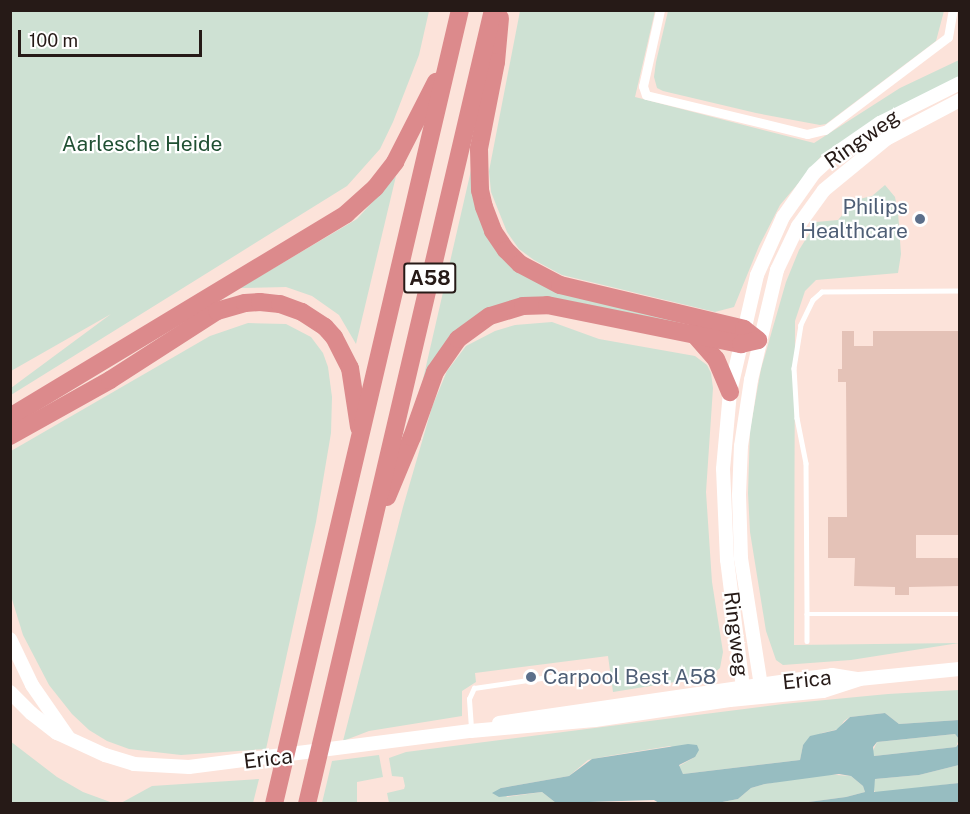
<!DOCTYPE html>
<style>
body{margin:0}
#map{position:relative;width:970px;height:814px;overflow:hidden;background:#fce3da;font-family:"Public Sans",sans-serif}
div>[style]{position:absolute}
.green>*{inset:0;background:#cee1d3}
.water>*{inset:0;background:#97bdc1}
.building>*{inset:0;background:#e4c2b7}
.lane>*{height:4.5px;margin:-2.25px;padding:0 2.25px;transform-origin:2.25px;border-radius:2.25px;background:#fff}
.street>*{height:9px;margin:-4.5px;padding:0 4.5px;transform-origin:4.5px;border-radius:4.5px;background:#fff}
.secondary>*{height:14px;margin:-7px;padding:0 7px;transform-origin:7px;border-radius:7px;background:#fff}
.highway>*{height:18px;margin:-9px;padding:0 9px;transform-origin:9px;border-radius:9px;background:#dc8a8c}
.dots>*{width:16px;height:16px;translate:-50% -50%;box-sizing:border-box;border:3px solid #fff;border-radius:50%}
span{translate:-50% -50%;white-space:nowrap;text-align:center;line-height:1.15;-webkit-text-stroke:4.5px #fff;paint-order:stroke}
.shield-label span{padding:2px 4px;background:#fff;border:2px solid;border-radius:4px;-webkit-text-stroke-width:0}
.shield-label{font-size:20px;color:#261a17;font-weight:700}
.street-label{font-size:21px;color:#261a17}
.park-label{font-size:21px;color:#205033}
.service-label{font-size:21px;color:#4e5e75}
.right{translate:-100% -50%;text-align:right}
.left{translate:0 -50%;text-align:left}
.frame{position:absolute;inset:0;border:12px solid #261a17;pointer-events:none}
.scale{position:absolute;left:18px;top:30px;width:184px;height:27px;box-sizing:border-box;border:3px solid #261a17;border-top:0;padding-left:8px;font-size:18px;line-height:21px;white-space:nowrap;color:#261a17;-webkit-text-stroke:4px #fff;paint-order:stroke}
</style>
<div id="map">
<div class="green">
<i style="clip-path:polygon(10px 11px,11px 10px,429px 11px,419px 55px,393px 122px,380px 149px,347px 186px,11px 395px,11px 388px,111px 314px,11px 371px)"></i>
<i style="clip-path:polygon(520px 11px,655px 11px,635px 97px,814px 143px,900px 88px,959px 60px,959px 81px,858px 131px,823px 154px,780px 205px,759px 246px,734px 307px,715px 312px,562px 275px,534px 260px,519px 249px,507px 232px,491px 192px,489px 171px)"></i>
<i style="clip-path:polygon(668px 11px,944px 11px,936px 41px,826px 124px,820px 125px,756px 113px,663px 91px,657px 88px,654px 77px,656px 62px)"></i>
<i style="clip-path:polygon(472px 166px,515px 262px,686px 325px,575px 302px,500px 307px,421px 388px)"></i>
<i style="clip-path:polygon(396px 176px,356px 344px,339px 315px,312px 296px,286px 287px,240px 288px,357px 219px)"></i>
<i style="clip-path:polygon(885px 185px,895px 197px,898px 212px,901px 254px,898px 273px,816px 280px,805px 291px,795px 321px,794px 645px,959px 643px,851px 660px,783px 665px,776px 660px,766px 631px,750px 532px,748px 493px,750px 430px,761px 369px,786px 282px,799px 250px,814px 226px,816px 222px,838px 220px,855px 200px,872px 196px)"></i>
<i style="clip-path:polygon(552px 322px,599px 339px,695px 356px,707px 365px,711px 373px,713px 388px,706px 492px,712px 582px,723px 652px,720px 668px,713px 674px,700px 678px,613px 692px,608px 656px,475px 673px,476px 682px,462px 691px,462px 716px,369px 731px,343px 741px,403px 507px,432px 407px,447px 371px,466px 346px,495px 331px,515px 325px)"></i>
<i style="clip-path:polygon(248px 323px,286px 324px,311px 337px,323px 353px,328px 367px,332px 397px,331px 433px,316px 522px,266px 749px,181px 755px,129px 749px,107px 741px,89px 730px,72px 714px,49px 685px,23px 635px,11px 596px,11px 451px,210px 336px)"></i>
<i style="clip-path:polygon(959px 690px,959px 720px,899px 724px,885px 713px,850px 717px,844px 721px,839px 729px,822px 733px,803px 745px,800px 760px,683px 774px,679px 766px,695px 757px,670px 746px,608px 756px,588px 760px,569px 776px,501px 788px,507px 797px,542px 792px,556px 803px,389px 803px,387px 793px,404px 789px,405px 786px,403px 777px,392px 776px,389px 758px,406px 752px,783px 704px,888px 694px)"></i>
<i style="clip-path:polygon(955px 734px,959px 739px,956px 747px,874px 756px,872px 753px,877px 742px)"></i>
<i style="clip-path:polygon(10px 741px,57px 777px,83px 792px,113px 803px,11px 803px)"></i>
<i style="clip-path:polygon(379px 755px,383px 777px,357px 782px,357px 803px,322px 803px,332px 761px)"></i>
<i style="clip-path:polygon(959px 765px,959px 783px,876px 793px,873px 789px,875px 779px,919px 775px)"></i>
<i style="clip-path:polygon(823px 774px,851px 776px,863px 786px,865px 792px,846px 797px,801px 803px,712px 804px,738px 799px,751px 788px,765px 784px)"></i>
<i style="clip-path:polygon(259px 779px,253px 803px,121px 803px,152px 786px)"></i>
</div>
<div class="water">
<i style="clip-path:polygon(885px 713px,899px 724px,959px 720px,959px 739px,955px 734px,877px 742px,873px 747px,874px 756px,956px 747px,959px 743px,959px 765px,919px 775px,875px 779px,874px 792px,959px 783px,959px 803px,801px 803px,846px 797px,865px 792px,863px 786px,851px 776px,839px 774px,765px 784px,751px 788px,738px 799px,712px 804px,659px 803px,654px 800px,556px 803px,542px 792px,499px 797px,492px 793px,501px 788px,569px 776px,592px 759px,688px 744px,697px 745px,699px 750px,695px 757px,679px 765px,683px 774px,800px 760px,803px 745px,810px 736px,836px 730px,850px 717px)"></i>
</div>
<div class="building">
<i style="clip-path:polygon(842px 331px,854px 331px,854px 346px,873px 346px,873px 331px,960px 331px,960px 535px,916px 535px,916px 558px,960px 558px,960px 586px,909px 587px,909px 595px,895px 595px,895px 587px,854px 586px,855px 558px,828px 558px,828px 517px,847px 517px,846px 382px,838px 382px,838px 369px,842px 369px)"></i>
</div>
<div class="lane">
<i style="left:960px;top:291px;width:138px;rotate:179.6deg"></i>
<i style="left:822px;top:292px;width:12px;rotate:138deg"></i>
<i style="left:813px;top:300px;width:28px;rotate:116deg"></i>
<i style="left:801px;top:325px;width:44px;rotate:99.2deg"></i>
<i style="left:794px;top:368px;width:50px;rotate:86.6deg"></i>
<i style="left:797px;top:418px;width:46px;rotate:78.7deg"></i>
<i style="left:806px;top:463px;width:151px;rotate:89.6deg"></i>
<i style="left:807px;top:614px;width:153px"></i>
<i style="left:807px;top:614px;width:27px;rotate:90deg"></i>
<i style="left:471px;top:728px;width:29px;rotate:-94deg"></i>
<i style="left:469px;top:699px;width:12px;rotate:-66deg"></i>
<i style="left:474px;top:688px;width:116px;rotate:-8.4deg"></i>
</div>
<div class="street">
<i style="left:660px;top:10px;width:78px;rotate:102.6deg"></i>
<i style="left:643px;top:86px;width:9px;rotate:72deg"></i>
<i style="left:646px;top:95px;width:166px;rotate:13.6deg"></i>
<i style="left:807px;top:134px;width:18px;rotate:-13deg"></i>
<i style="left:825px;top:130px;width:154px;rotate:-37.1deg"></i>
<i style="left:948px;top:37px;width:27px;rotate:-80deg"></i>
</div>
<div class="secondary">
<i style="left:10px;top:639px;width:51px;rotate:64.4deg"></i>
<i style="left:32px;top:685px;width:63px;rotate:55.3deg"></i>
<i style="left:10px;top:692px;width:30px;rotate:45deg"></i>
<i style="left:31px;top:713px;width:33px;rotate:38deg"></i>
<i style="left:57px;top:733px;width:53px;rotate:24.6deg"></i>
<i style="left:105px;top:755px;width:30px;rotate:17deg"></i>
<i style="left:134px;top:764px;width:55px;rotate:3.1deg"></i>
<i style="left:189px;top:767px;width:284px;rotate:-7.3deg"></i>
<i style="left:471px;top:731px;width:124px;rotate:-5.1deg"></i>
<i style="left:595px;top:720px;width:136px;rotate:-8.4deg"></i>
<i style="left:730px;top:700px;width:93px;rotate:-5.5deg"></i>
<i style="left:823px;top:691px;width:38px;rotate:-18deg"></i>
<i style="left:859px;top:679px;width:101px;rotate:-5.7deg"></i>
<i style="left:754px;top:697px;width:14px;rotate:-141deg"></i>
<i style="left:743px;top:688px;width:129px;rotate:-97.1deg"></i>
<i style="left:727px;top:560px;width:91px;rotate:-92.5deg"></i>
<i style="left:723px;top:469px;width:77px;rotate:-84.8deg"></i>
<i style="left:730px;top:392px;width:120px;rotate:-77deg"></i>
<i style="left:757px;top:275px;width:64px;rotate:-65.9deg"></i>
<i style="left:783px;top:217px;width:54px;rotate:-54.8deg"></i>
<i style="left:814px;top:173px;width:28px;rotate:-42deg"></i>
<i style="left:835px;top:154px;width:55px;rotate:-34.6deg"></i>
<i style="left:880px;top:123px;width:89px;rotate:-26.6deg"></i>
<i style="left:754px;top:697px;width:13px;rotate:-58deg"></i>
<i style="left:761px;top:686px;width:130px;rotate:-98.9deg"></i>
<i style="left:741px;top:558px;width:63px;rotate:-91.8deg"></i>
<i style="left:739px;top:495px;width:49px;rotate:-87.7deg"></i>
<i style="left:741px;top:446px;width:67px;rotate:-81.4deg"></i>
<i style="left:751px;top:380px;width:113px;rotate:-76.7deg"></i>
<i style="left:777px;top:270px;width:49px;rotate:-64.5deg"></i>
<i style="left:798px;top:226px;width:44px;rotate:-54.2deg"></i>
<i style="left:824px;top:190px;width:80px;rotate:-39.4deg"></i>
<i style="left:886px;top:139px;width:84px;rotate:-27.8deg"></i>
<i style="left:499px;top:723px;width:313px;rotate:-8.3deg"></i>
<i style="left:809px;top:678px;width:23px;rotate:-7deg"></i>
<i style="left:832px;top:675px;width:25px;rotate:9deg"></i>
</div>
<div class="highway">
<i style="left:500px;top:18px;width:44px;rotate:95.2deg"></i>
<i style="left:496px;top:62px;width:89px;rotate:101.1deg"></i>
<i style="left:479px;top:149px;width:41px;rotate:88.6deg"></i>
<i style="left:480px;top:190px;width:17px;rotate:77deg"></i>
<i style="left:484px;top:207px;width:26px;rotate:69deg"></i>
<i style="left:493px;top:231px;width:23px;rotate:56deg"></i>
<i style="left:506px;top:250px;width:20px;rotate:45deg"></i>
<i style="left:520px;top:264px;width:45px;rotate:27.7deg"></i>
<i style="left:560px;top:285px;width:189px;rotate:13.4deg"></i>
<i style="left:744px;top:329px;width:18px;rotate:38deg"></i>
<i style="left:694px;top:334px;width:33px;rotate:49deg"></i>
<i style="left:716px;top:359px;width:36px;rotate:67deg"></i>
<i style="left:10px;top:417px;width:393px;rotate:-31.1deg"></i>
<i style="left:346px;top:214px;width:39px;rotate:-42deg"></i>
<i style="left:375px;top:188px;width:33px;rotate:-52deg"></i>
<i style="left:395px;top:162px;width:90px;rotate:-62.9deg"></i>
<i style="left:10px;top:436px;width:115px;rotate:-29.2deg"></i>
<i style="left:110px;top:380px;width:127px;rotate:-32.8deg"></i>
<i style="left:217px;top:311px;width:29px;rotate:-16deg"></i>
<i style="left:245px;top:303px;width:15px;rotate:-4deg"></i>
<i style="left:260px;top:302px;width:20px;rotate:6deg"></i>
<i style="left:280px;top:304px;width:23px;rotate:20deg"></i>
<i style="left:302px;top:312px;width:27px;rotate:33deg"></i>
<i style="left:325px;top:327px;width:13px;rotate:48deg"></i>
<i style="left:334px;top:337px;width:35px;rotate:63deg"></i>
<i style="left:350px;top:368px;width:60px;rotate:81.3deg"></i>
<i style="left:387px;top:497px;width:65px;rotate:-67.4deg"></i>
<i style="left:412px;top:437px;width:69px;rotate:-70.5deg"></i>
<i style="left:435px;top:372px;width:40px;rotate:-55.1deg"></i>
<i style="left:458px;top:339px;width:39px;rotate:-36deg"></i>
<i style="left:490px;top:316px;width:34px;rotate:-17deg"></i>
<i style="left:523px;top:306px;width:24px;rotate:-2deg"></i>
<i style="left:547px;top:305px;width:198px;rotate:11.4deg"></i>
<i style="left:741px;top:344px;width:17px;rotate:-13deg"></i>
<i style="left:274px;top:804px;width:815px;rotate:-76.82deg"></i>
<i style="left:307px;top:804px;width:815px;rotate:-76.82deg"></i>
</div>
<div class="dots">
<i style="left:920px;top:219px;background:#5c6f8a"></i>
<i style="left:531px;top:677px;background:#5c6f8a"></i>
</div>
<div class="shield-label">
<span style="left:430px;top:278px">A58</span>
</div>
<div class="street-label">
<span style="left:862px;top:139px;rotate:-35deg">Ringweg</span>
<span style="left:736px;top:634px;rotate:83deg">Ringweg</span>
<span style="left:807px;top:680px;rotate:-6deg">Erica</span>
<span style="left:268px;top:759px;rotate:-7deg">Erica</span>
</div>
<div class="park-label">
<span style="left:142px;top:144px">Aarlesche Heide</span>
</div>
<div class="service-label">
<span class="right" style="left:908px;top:219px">Philips<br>Healthcare</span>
<span class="left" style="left:543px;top:677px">Carpool Best A58</span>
</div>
<div class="frame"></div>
<div class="scale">100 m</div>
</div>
